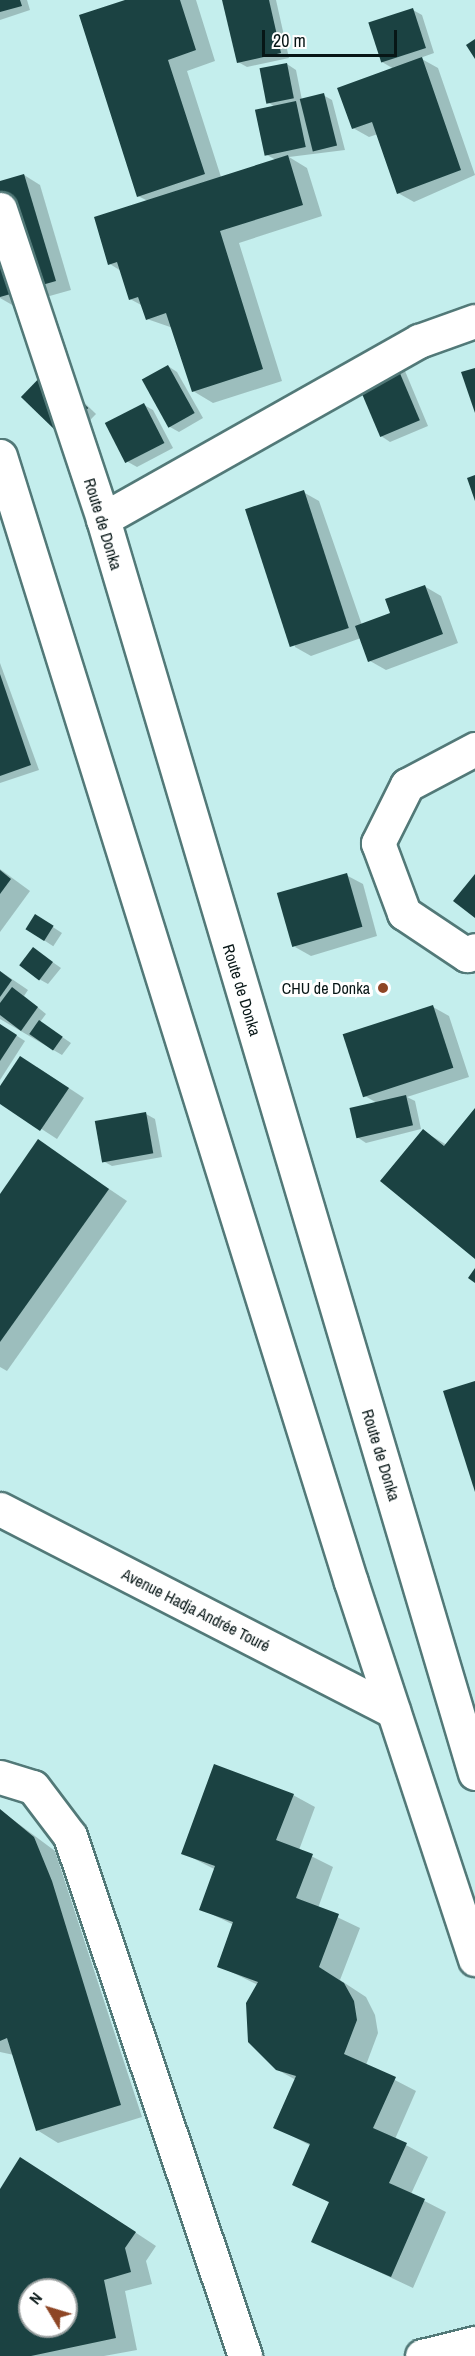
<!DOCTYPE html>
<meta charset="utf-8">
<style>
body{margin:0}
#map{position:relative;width:475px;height:2356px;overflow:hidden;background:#c4eeed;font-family:"Archivo Narrow",sans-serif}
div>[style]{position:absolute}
.shadow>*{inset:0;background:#0003;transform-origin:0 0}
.building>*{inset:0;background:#1b4242;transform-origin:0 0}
.roads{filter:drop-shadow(2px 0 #527978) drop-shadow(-2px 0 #527978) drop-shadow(0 2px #527978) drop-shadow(0 -2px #527978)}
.minor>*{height:33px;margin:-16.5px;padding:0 16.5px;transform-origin:16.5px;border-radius:16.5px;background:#fff}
.major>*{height:33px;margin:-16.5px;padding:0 16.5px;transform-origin:16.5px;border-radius:16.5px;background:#fff}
.dots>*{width:16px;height:16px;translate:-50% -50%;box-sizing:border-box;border:3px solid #fff;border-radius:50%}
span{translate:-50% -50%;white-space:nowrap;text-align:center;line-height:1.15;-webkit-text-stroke:6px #fff;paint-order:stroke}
.street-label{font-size:16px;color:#071616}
.poi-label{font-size:16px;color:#071616}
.right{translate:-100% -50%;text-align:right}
.north{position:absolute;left:18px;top:2278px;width:60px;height:60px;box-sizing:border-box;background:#fff;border:2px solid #9ca2a2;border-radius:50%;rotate:308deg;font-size:16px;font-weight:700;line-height:24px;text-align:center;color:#071616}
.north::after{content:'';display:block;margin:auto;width:21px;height:27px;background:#8e4625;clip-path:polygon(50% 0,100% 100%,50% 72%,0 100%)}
.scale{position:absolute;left:262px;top:30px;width:135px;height:27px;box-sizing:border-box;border:3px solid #071616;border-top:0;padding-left:8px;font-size:18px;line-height:21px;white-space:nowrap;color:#071616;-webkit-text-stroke:4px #fff;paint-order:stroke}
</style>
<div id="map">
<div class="shadow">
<i style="clip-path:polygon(0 0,27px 0,30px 10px,0 20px)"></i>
<i style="clip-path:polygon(130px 0,196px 0,215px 61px,187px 71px,221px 177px,276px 160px,267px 155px,275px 107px,269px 103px,287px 64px,296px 70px,302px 100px,323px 95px,332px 100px,345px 150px,289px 157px,307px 168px,322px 216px,239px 243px,282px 381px,213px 403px,193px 391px,173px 328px,147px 319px,143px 306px,130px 299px,121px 271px,110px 264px,148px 201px,138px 196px)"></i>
<i style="clip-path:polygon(224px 0,276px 0,289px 58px,247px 67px,238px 62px)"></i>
<i style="clip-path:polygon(413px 10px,422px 15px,434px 53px,420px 58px,438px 68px,475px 175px,414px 202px,398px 193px,378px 134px,369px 137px,353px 128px,394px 69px,382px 62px)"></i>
<i style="clip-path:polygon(24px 175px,40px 185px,71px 290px,14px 306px,0 298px,0 183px)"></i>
<i style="clip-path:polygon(168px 366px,177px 372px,203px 418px,179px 432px,170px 427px)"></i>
<i style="clip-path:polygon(396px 366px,405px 371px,428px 426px,390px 442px,381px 436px)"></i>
<i style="clip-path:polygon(57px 376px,96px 414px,71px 440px)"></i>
<i style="clip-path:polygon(144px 405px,153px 410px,173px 448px,137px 467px,128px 462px)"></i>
<i style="clip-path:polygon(303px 492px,319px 501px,362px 625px,392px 614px,424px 586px,441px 596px,458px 643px,386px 670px,370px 661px,361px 638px,311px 656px,295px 647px)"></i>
<i style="clip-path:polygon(0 663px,39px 770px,0 783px)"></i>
<i style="clip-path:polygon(0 869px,30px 891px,0 932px)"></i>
<i style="clip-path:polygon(346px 875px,363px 884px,377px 936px,311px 956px,295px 947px)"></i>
<i style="left:36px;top:916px;width:31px;height:16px;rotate:33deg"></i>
<i style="clip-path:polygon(34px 949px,61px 968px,48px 984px,39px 979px)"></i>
<i style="clip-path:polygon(0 971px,28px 990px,24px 996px,46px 1014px,40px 1022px,71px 1043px,62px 1055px,0 1019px)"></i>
<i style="clip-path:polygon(433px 1007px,449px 1016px,469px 1077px,407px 1097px,415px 1101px,421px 1129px,366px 1143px,357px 1137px,377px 1103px,365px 1096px)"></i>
<i style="clip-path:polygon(0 1025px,25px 1041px,0 1080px)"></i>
<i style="clip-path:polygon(37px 1067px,84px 1098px,57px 1139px,0 1102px,0 1089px)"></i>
<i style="clip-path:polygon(475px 1110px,475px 1257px,423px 1131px,447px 1145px)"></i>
<i style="clip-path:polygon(146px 1114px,155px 1119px,162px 1157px,112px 1166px,103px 1161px)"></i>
<i style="clip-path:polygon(38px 1141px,127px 1201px,7px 1371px,0 1367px,0 1197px)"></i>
<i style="clip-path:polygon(293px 1795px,315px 1807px,299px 1850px,333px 1867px,318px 1908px,360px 1928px,340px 1980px,366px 1997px,375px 2015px,378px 2033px,366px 2065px,416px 2091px,395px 2139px,428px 2157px,411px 2194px,446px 2212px,413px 2288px,313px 2241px,330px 2203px,294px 2184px,311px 2146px,275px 2127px,296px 2080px,276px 2069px,258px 1985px,219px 1966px,234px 1925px,201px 1909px,216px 1870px,183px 1853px)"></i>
<i style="clip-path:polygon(0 1810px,55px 1851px,142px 2117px,58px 2143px,37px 2130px,14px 2055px,0 2052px)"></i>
<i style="clip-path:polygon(evenodd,42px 2171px,156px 2246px,146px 2261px,152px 2284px,125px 2291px,137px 2350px,104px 2356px,0 2356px,0 2191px,42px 2171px,30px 2290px,66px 2290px,66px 2326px,30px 2326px,30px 2290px)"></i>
</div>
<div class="building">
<i style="clip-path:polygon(0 0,20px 0,22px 6px,0 12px)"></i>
<i style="clip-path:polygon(125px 0,180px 0,196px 50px,168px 60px,205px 174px,137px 197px,79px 15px)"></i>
<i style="clip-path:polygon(222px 0,269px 0,281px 53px,237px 63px)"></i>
<i style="left:413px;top:8px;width:42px;height:47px;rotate:72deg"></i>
<i style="clip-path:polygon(475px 39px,475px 59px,466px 45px)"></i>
<i style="clip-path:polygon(422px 57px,461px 170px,397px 194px,372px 122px,352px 129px,337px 88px)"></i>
<i style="left:287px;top:63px;width:36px;height:28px;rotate:79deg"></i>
<i style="left:324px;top:93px;width:54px;height:25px;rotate:76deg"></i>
<i style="left:296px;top:101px;width:47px;height:42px;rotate:78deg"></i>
<i style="clip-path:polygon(288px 155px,303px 205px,220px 231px,263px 369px,192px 392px,166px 313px,146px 320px,138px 297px,129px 300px,117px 262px,108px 265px,94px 217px)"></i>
<i style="clip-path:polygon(24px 174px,56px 281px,0 297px,0 181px)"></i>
<i style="left:396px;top:364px;width:61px;height:43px;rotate:67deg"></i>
<i style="left:168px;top:365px;width:55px;height:30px;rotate:61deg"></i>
<i style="clip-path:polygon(475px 368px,475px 413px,461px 372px)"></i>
<i style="left:48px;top:369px;width:56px;height:39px;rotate:44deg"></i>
<i style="left:144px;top:403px;width:45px;height:44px;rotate:63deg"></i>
<i style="clip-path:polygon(475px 475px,475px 501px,467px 478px)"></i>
<i style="left:304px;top:490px;width:145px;height:62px;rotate:72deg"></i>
<i style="clip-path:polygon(425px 585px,443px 634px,368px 662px,355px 626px,390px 613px,385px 599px)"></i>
<i style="clip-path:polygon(0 674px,31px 765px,0 776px)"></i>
<i style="clip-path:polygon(0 870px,11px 879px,0 894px)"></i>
<i style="left:347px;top:873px;width:56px;height:73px;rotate:74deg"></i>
<i style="clip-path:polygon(475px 874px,475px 918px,453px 901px)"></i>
<i style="left:35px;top:914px;width:22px;height:18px;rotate:32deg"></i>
<i style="left:33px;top:947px;width:25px;height:23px;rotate:37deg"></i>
<i style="clip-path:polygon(0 971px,12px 980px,0 997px)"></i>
<i style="clip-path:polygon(12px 987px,38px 1007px,21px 1031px,0 1015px,0 1003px)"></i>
<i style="left:433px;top:1005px;width:66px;height:95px;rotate:72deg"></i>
<i style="left:39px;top:1020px;width:29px;height:17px;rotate:35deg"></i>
<i style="clip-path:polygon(0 1024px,17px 1035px,0 1061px)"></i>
<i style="clip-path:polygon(20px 1056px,69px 1088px,40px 1131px,0 1104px,0 1086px)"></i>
<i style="left:406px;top:1095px;width:31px;height:58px;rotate:77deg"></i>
<i style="clip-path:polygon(475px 1108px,475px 1259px,380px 1181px,423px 1129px,444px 1146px)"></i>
<i style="left:146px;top:1112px;width:42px;height:52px;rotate:80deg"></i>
<i style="clip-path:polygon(38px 1139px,109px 1189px,0 1342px,0 1194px)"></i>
<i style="clip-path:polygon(475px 1268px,475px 1283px,468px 1278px)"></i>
<i style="clip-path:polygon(475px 1381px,475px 1492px,443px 1391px)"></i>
<i style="clip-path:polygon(214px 1764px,294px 1794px,276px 1840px,313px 1854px,296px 1898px,339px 1914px,319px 1967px,344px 1983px,354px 2001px,357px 2020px,344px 2054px,396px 2077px,373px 2128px,407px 2143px,389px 2183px,425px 2199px,391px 2277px,311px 2242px,329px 2202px,292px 2185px,310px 2144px,273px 2128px,296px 2076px,276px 2070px,248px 2042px,246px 2003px,258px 1982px,217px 1967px,233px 1922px,199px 1910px,215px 1866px,181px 1854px)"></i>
<i style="clip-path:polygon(0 1809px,34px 1837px,52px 1881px,121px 2105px,36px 2131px,7px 2038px,0 2041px)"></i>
<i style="clip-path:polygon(evenodd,20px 2157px,136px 2232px,125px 2248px,131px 2272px,104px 2280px,116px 2338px,31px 2356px,0 2356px,0 2189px,20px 2157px,30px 2290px,66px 2290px,66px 2326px,30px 2326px,30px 2290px)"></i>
</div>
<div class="roads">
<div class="minor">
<i style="left:103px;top:519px;width:363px;rotate:-29.4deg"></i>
<i style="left:419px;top:341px;width:59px;rotate:-19.7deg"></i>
<i style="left:475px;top:749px;width:77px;rotate:152.1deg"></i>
<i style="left:407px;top:785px;width:65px;rotate:116.6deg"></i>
<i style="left:378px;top:843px;width:75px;rotate:69.6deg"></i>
<i style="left:404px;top:913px;width:76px;rotate:33.7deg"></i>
<i style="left:467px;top:955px;width:9px;rotate:-32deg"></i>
<i style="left:0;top:1509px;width:442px;rotate:27.2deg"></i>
<i style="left:0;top:1777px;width:34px;rotate:17deg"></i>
<i style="left:33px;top:1787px;width:61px;rotate:52.9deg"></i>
<i style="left:70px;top:1836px;width:549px;rotate:71.4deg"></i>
<i style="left:422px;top:2356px;width:55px;rotate:-13.8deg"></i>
</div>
<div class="major">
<i style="left:0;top:209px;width:327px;rotate:71.6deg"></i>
<i style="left:103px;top:519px;width:1308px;rotate:73.48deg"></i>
<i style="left:0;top:456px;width:1179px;rotate:72.69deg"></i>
<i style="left:351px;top:1582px;width:397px;rotate:71.8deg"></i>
</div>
</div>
<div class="dots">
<i style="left:383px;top:988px;background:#8e4625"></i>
</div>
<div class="street-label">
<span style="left:103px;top:524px;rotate:73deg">Route de Donka</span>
<span style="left:242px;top:990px;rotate:73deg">Route de Donka</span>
<span style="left:381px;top:1455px;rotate:73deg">Route de Donka</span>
<span style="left:196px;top:1610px;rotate:27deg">Avenue Hadja Andrée Touré</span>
</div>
<div class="poi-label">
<span class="right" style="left:370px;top:988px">CHU de Donka</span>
</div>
<div class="north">N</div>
<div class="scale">20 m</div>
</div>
